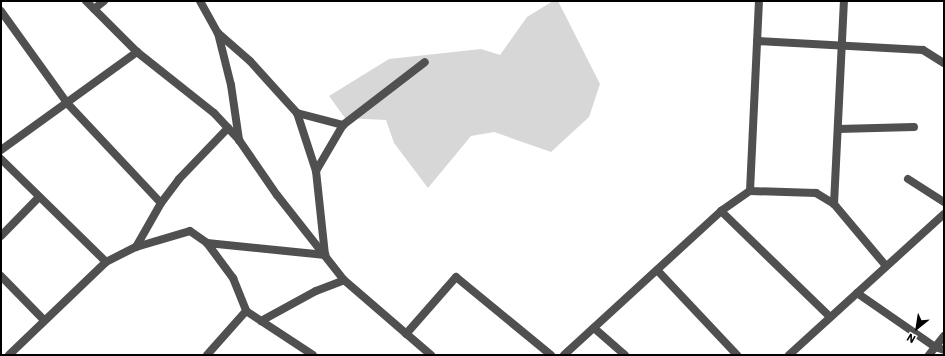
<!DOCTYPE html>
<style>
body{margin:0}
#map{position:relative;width:945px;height:356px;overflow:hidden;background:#fff;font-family:"IBM Plex Sans",sans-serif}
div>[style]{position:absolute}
.green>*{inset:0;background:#d7d7d7}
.minor>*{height:8px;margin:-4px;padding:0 4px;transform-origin:4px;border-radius:4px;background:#505050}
.tertiary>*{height:8px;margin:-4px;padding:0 4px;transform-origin:4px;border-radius:4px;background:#505050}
span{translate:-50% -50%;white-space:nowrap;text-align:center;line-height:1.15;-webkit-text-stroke:3.5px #fff;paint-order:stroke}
.frame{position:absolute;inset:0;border:2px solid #000;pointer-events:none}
.north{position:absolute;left:897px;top:308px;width:40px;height:40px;-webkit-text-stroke:3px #fff;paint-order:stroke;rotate:210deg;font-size:11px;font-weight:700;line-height:16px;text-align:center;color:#000}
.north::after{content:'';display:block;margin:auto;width:14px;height:18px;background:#000;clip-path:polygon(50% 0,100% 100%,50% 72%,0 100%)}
</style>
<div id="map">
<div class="green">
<i style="clip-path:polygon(553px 1px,558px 1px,600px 84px,589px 117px,551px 152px,494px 132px,471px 136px,428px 188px,394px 143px,386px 120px,345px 118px,329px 96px,389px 59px,481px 49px,500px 55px,527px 17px)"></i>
</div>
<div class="minor">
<i style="left:86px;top:1px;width:72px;rotate:45deg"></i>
<i style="left:137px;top:52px;width:98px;rotate:38.4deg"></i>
<i style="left:214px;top:113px;width:37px;rotate:47deg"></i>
<i style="left:239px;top:140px;width:67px;rotate:55.4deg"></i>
<i style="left:277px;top:195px;width:108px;rotate:51.8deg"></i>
<i style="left:344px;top:280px;width:115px;rotate:40.8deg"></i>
<i style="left:200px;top:1px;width:37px;rotate:61deg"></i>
<i style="left:218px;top:33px;width:54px;rotate:76deg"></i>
<i style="left:231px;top:85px;width:56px;rotate:81.7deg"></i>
<i style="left:94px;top:9px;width:13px;rotate:-39deg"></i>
<i style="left:1px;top:11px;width:113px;rotate:54.3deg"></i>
<i style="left:67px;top:103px;width:137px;rotate:46.8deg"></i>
<i style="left:757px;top:41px;width:166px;rotate:3.1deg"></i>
<i style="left:923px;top:50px;width:25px;rotate:32deg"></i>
<i style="left:297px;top:113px;width:48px;rotate:14.6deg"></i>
<i style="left:343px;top:125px;width:103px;rotate:-37.5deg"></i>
<i style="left:838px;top:129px;width:76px;rotate:-1.5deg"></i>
<i style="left:1px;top:150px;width:168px;rotate:-35.8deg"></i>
<i style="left:1px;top:159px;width:147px;rotate:44.4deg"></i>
<i style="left:316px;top:171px;width:53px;rotate:-59.6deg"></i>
<i style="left:908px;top:179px;width:43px;rotate:32.6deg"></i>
<i style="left:750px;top:191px;width:190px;rotate:-87.3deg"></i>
<i style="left:834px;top:204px;width:203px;rotate:-87.2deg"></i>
<i style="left:721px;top:211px;width:152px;rotate:44.2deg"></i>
<i style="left:1px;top:236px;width:54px;rotate:-45.7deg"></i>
<i style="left:207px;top:243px;width:119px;rotate:5.8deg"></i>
<i style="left:325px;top:255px;width:84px;rotate:-96.1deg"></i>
<i style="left:316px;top:171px;width:61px;rotate:-108.1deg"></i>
<i style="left:297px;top:113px;width:70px;rotate:-132.1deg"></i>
<i style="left:250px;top:61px;width:43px;rotate:-138.8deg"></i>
<i style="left:136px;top:247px;width:51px;rotate:-60.4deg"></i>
<i style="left:161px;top:203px;width:30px;rotate:-53deg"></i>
<i style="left:179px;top:179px;width:71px;rotate:-46.1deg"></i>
<i style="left:657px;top:270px;width:117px;rotate:46.7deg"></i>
<i style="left:1px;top:276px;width:62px;rotate:45.7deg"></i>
<i style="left:857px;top:293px;width:95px;rotate:34.7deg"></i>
<i style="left:935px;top:347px;width:9px;rotate:18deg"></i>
<i style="left:261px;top:321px;width:63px;rotate:-28.6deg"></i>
<i style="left:316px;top:291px;width:30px;rotate:-21deg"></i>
<i style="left:594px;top:328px;width:41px;rotate:41.1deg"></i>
<i style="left:406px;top:334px;width:76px;rotate:-48.7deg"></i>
<i style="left:456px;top:277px;width:123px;rotate:39.4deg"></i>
<i style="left:9px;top:355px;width:134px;rotate:-43.8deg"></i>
<i style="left:106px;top:262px;width:34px;rotate:-27deg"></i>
<i style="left:136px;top:247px;width:56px;rotate:-16.5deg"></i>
<i style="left:190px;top:231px;width:21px;rotate:35deg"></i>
<i style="left:207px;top:243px;width:44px;rotate:53.4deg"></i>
<i style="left:233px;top:278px;width:35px;rotate:68deg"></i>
<i style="left:246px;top:311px;width:80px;rotate:33.3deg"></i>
<i style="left:207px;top:355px;width:59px;rotate:-48.4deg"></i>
<i style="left:564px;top:355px;width:213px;rotate:-42.5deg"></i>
<i style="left:721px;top:211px;width:35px;rotate:-35deg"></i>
<i style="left:750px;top:191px;width:66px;rotate:1.7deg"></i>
<i style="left:816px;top:193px;width:21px;rotate:31deg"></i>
<i style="left:834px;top:204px;width:81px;rotate:50deg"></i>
<i style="left:789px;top:355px;width:210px;rotate:-42.3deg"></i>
</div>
<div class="tertiary">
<i style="left:929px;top:355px;width:24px;rotate:-52deg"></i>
</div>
<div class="frame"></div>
<div class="north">N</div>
</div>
